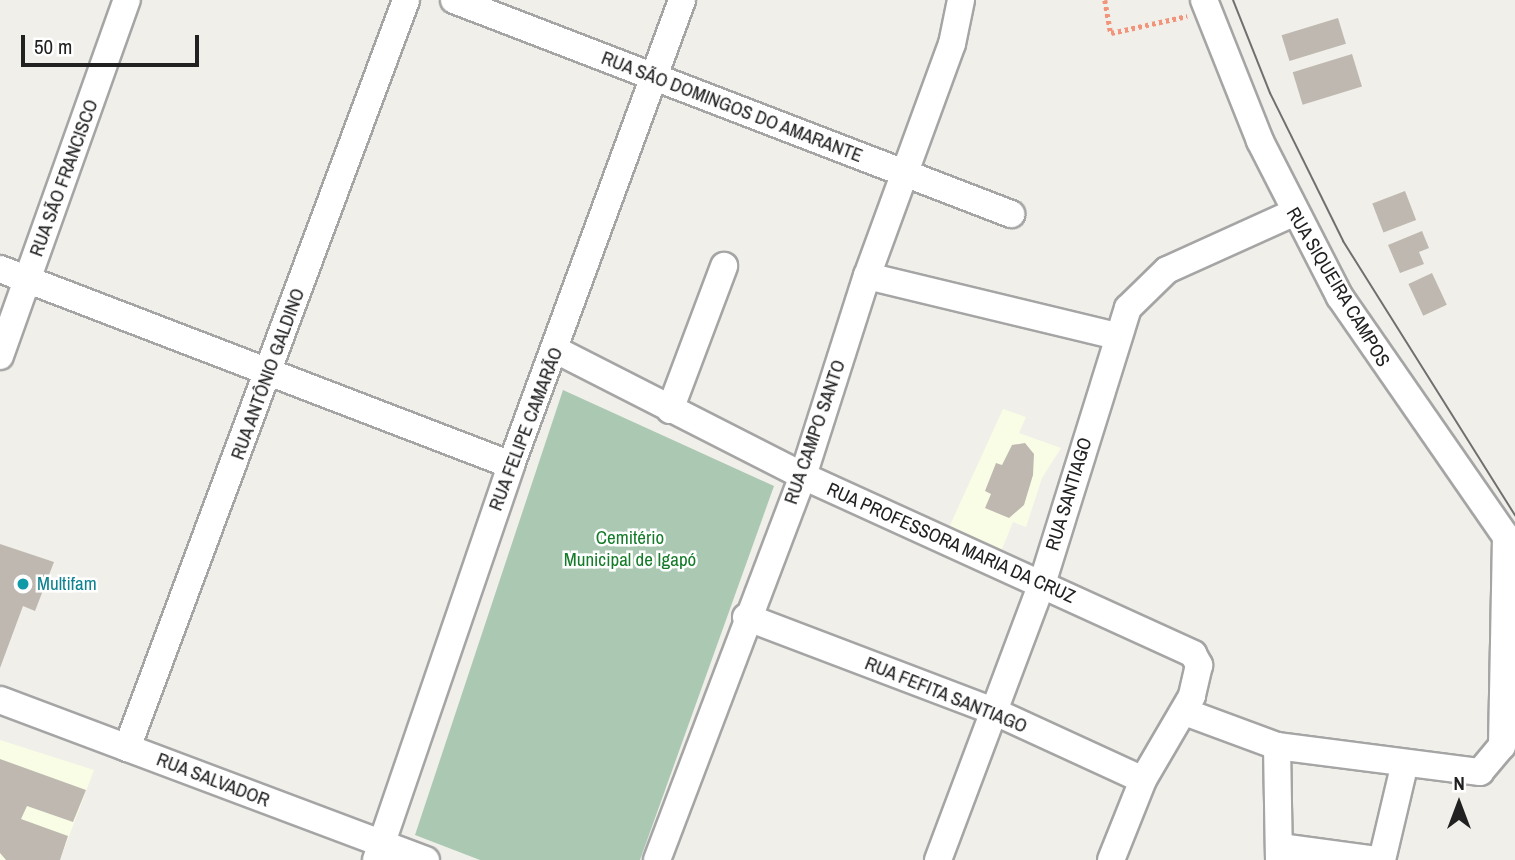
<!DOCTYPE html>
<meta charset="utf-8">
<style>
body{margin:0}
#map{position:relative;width:1515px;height:860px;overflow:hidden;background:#f1efe9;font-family:"Archivo Narrow",sans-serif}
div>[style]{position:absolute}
.education>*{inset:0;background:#fafde5}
.cemetery>*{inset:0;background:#abc8b3}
.building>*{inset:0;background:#beb8b1;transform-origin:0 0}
.path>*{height:4.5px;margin-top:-2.25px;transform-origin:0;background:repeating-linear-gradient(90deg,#f1947a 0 3.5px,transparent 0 7px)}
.roads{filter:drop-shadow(2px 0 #a5a5a5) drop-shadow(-2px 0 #a5a5a5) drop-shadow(0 2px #a5a5a5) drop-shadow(0 -2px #a5a5a5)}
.street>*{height:26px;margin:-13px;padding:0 13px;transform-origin:13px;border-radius:13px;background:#fff}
.tram>*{height:2px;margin:-1px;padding:0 1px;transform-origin:1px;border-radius:1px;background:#6f6f6f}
.dots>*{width:19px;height:19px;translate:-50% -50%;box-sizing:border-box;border:4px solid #fff;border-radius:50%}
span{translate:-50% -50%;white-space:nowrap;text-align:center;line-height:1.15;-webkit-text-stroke:5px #fff;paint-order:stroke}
.street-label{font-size:19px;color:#212121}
.park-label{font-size:19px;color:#147b29}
.culture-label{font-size:19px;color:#0d838f}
.left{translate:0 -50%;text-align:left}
.north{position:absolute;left:1424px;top:769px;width:70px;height:70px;-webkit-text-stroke:5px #fff;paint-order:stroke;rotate:0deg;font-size:19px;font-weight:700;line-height:28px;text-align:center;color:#212121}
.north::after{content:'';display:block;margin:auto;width:24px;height:32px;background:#212121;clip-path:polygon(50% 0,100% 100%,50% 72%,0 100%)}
.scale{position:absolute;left:21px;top:35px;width:178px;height:32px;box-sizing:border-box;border:4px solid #212121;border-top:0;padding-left:9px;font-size:21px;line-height:24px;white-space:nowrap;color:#212121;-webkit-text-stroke:5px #fff;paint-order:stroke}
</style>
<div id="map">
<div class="education">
<i style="clip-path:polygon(1003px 409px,1026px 417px,1019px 433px,1061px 448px,1042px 478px,1026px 527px,1013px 522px,998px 559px,946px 534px)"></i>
<i style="clip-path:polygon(0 740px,94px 770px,60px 860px,0 860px)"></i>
</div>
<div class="cemetery">
<i style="clip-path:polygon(563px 390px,774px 486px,640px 860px,480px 860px,415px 835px)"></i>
</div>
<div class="building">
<i style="left:1338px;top:18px;width:27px;height:59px;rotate:73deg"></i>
<i style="left:1352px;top:54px;width:34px;height:62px;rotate:73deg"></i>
<i style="left:1405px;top:191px;width:31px;height:35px;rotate:69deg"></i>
<i style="clip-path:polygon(1422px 231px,1429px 248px,1419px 252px,1424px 264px,1400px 273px,1388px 245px)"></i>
<i style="left:1432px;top:273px;width:35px;height:26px;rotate:65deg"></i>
<i style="clip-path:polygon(1025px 443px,1034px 454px,1033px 475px,1024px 505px,1009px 518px,985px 508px,991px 494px,985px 491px,996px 463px,1002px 465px,1012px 445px)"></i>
<i style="clip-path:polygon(0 544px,54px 562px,35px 611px,23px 606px,0 668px)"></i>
<i style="clip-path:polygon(0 759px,86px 790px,73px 822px,27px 806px,21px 819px,68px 836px,60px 860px,6px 860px,0 853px)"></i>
</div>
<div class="path">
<i style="left:1105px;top:0;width:34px;rotate:80deg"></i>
<i style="left:1111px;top:33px;width:78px;rotate:-12.6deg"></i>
</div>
<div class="roads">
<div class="street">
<i style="left:454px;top:0;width:597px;rotate:21.02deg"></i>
<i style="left:1204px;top:0;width:152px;rotate:68.3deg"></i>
<i style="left:1260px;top:141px;width:175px;rotate:62.9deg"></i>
<i style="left:1340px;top:297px;width:308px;rotate:55.3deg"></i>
<i style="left:0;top:269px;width:547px;rotate:20.98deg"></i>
<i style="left:867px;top:276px;width:257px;rotate:13.5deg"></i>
<i style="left:556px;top:350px;width:277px;rotate:27deg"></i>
<i style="left:803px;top:476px;width:429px;rotate:24.5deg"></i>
<i style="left:1193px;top:654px;width:13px;rotate:61deg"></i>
<i style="left:1199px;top:665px;width:32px;rotate:103deg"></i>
<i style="left:1192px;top:696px;width:97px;rotate:120.3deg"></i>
<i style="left:1143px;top:780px;width:86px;rotate:111.8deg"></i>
<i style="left:0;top:356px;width:378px;rotate:-70.4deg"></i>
<i style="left:670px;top:410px;width:154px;rotate:-69.4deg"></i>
<i style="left:746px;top:617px;width:262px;rotate:20.8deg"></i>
<i style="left:991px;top:710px;width:167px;rotate:24.7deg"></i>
<i style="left:0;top:700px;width:455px;rotate:20.6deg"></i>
<i style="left:1185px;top:712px;width:98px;rotate:20.3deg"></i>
<i style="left:1277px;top:746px;width:205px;rotate:7.3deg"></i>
<i style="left:1480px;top:772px;width:34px;rotate:-50deg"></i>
<i style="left:1502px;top:746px;width:210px;rotate:-88.9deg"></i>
<i style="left:1277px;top:746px;width:114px;rotate:89deg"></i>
<i style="left:127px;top:748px;width:798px;rotate:-69.54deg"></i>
<i style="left:1280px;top:847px;width:99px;rotate:7.6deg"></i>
<i style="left:376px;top:860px;width:417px;rotate:-71.1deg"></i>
<i style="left:511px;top:465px;width:495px;rotate:-69.8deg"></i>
<i style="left:657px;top:860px;width:411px;rotate:-69.2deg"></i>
<i style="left:803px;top:476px;width:210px;rotate:-72.3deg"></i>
<i style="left:867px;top:276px;width:247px;rotate:-69.9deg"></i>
<i style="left:952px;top:44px;width:45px;rotate:-78.4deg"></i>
<i style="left:938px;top:860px;width:295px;rotate:-69.4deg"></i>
<i style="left:1042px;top:584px;width:289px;rotate:-72.7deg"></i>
<i style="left:1128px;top:308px;width:54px;rotate:-44.3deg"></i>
<i style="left:1167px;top:270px;width:138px;rotate:-24.3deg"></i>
<i style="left:1382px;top:860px;width:96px;rotate:-76.7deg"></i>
</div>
</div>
<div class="tram">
<i style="left:1233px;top:0;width:100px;rotate:68.3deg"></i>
<i style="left:1270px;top:93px;width:165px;rotate:63.7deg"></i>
<i style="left:1343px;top:241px;width:324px;rotate:57.9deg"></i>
</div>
<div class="dots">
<i style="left:23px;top:584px;background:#0f9aa8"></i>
</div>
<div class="street-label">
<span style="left:732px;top:107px;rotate:21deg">RUA SÃO DOMINGOS DO AMARANTE</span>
<span style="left:64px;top:178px;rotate:-70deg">RUA SÃO FRANCISCO</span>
<span style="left:1338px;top:287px;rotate:59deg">RUA SIQUEIRA CAMPOS</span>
<span style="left:268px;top:374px;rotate:-70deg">RUA ANTÔNIO GALDINO</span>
<span style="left:526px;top:429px;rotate:-69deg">RUA FELIPE CAMARÃO</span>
<span style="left:815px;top:432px;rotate:-71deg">RUA CAMPO SANTO</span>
<span style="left:1069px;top:494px;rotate:-73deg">RUA SANTIAGO</span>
<span style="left:951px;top:543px;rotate:24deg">RUA PROFESSORA MARIA DA CRUZ</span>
<span style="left:946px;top:695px;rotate:22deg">RUA FEFITA SANTIAGO</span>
<span style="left:213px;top:780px;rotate:21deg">RUA SALVADOR</span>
</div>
<div class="park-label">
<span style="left:630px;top:549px">Cemitério<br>Municipal de Igapó</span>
</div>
<div class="culture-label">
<span class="left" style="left:37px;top:584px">Multifam</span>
</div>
<div class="north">N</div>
<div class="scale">50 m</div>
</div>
